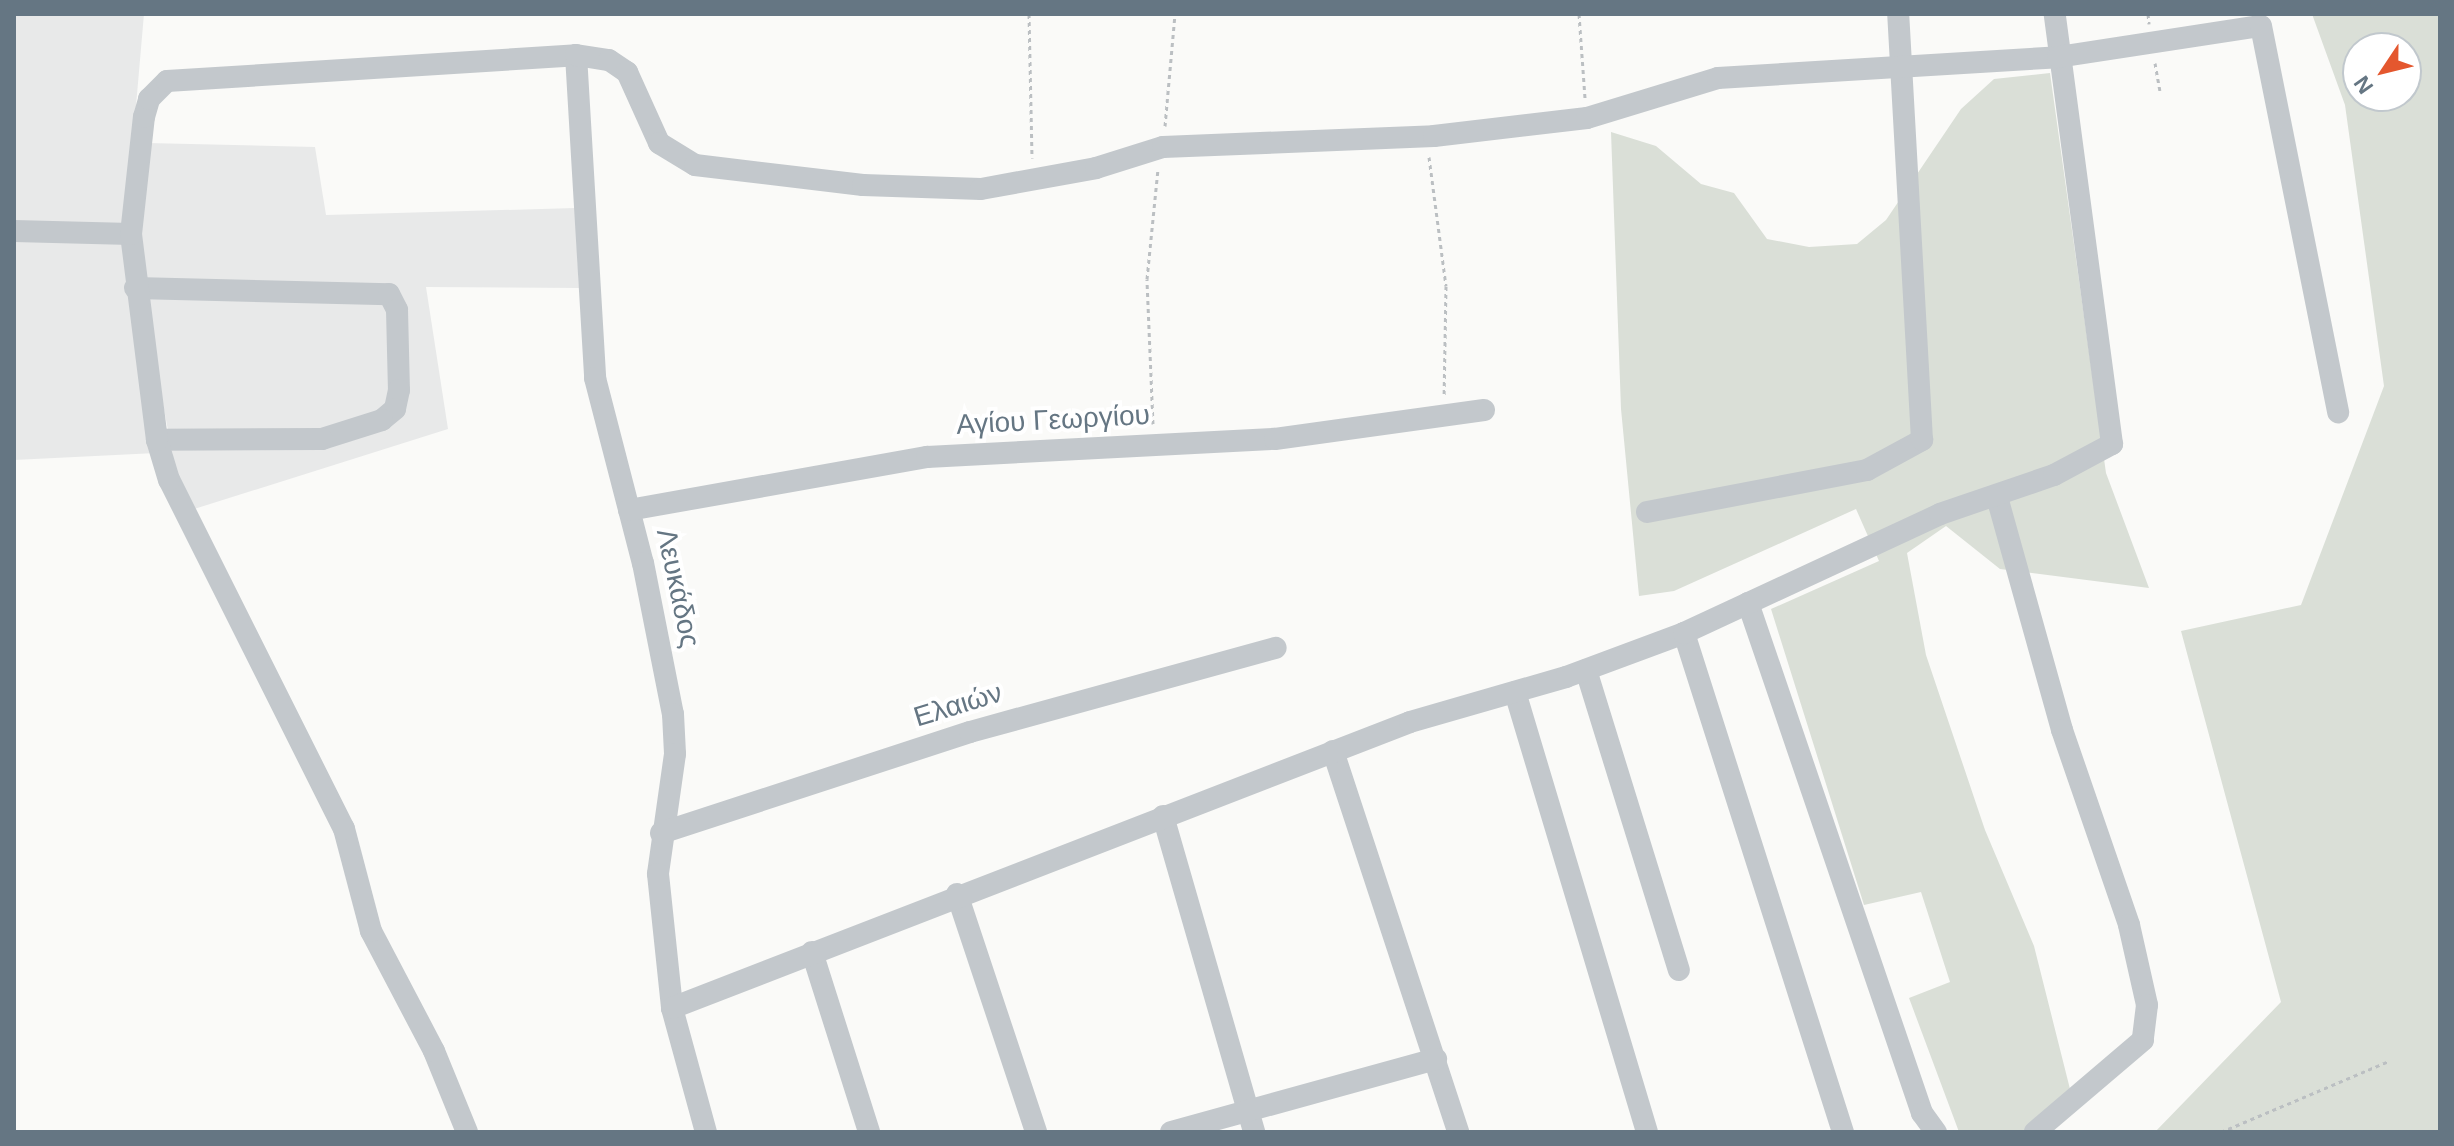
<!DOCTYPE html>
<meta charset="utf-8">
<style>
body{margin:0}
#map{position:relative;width:2454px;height:1146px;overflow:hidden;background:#fafaf8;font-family:Arial,sans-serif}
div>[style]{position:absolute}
.built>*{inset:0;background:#e8e9e9}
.green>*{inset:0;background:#dadfd7}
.path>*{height:3px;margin-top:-1.5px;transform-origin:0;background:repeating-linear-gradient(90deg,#bbbfc2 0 4px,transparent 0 8px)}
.minor>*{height:22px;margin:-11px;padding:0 11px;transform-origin:11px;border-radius:11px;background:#c3c8cc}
span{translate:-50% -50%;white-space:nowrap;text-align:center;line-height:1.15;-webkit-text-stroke:8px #fff;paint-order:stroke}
.street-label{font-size:28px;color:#657683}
.frame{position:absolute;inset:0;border:16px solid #657683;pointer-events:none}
.north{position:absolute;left:2342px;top:32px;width:80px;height:80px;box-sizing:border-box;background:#fff;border:2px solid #c1c8cd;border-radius:50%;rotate:235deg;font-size:22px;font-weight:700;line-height:32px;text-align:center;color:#657683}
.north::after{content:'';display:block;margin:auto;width:28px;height:36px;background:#e4572e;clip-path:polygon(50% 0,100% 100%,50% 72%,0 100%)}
</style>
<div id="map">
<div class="built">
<i style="clip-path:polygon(14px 14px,144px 14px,130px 175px,156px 453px,14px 460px)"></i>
<i style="clip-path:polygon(147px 143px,315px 147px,326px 215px,575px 208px,579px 288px,426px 287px,448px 429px,191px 510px,177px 478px,139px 277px)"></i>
</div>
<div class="green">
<i style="clip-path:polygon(evenodd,2312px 14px,2440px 14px,2440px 1132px,2155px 1132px,2281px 1002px,2181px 631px,2301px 605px,2384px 386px,2345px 105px,2312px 14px,2358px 48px,2406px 48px,2406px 96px,2358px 96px,2358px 48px)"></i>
<i style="clip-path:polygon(2050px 73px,2106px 473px,2149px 588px,2000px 569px,1946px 526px,1907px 553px,1926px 655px,1985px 830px,2034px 946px,2070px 1089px,2023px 1132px,1959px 1132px,1909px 998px,1950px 982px,1921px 892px,1864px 905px,1771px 609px,1879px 561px,1856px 509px,1674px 591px,1639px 596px,1621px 409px,1611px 132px,1656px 146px,1701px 184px,1734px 193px,1767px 239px,1809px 247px,1857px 244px,1886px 220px,1961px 109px,1994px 79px)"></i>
</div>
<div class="path">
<i style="left:1029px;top:14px;width:144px;rotate:88.8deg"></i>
<i style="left:1579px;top:14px;width:84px;rotate:85.9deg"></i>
<i style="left:2148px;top:14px;width:10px;rotate:84deg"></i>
<i style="left:2155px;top:63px;width:28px;rotate:80deg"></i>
<i style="left:1165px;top:126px;width:112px;rotate:-84.9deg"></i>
<i style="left:1429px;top:157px;width:130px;rotate:82.5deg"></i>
<i style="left:1446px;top:286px;width:110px;rotate:91deg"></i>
<i style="left:1153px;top:424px;width:145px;rotate:-92.4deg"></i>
<i style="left:1147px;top:279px;width:111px;rotate:-84.3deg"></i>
<i style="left:2221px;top:1132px;width:182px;rotate:-22.9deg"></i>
</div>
<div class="minor">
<i style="left:576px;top:55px;width:324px;rotate:86.6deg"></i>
<i style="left:595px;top:378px;width:191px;rotate:75.5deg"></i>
<i style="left:643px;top:563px;width:154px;rotate:78.8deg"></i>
<i style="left:673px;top:714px;width:40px;rotate:87.1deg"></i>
<i style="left:675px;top:754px;width:121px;rotate:98.1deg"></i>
<i style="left:658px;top:874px;width:135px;rotate:84deg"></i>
<i style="left:672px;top:1008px;width:129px;rotate:74.7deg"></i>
<i style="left:14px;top:231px;width:117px;rotate:1.5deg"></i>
<i style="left:135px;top:288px;width:254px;rotate:1.4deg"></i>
<i style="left:389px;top:294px;width:18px;rotate:63deg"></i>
<i style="left:397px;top:310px;width:80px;rotate:88.6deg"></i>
<i style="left:399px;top:390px;width:19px;rotate:102deg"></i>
<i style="left:395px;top:409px;width:17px;rotate:140deg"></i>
<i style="left:382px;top:420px;width:63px;rotate:162.4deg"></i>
<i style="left:322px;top:439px;width:165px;rotate:179.7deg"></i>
<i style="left:1997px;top:497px;width:242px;rotate:74.4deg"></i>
<i style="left:2062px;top:730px;width:206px;rotate:71deg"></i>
<i style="left:2129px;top:925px;width:82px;rotate:77.3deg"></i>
<i style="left:2147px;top:1005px;width:35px;rotate:97deg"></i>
<i style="left:2143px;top:1040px;width:142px;rotate:139.6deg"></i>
<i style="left:629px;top:510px;width:303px;rotate:-10.1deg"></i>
<i style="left:927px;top:457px;width:348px;rotate:-3deg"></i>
<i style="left:1275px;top:439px;width:211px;rotate:-7.9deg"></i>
<i style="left:1647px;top:512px;width:224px;rotate:-10.8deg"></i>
<i style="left:1867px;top:470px;width:63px;rotate:-28.6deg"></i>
<i style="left:1922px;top:440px;width:427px;rotate:-93.2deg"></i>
<i style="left:1748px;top:603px;width:539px;rotate:71.16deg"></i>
<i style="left:1922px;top:1113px;width:24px;rotate:54deg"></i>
<i style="left:1684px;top:633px;width:524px;rotate:72.33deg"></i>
<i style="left:1586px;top:670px;width:314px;rotate:72.8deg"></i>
<i style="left:1515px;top:692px;width:459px;rotate:73.3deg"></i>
<i style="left:1333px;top:751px;width:401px;rotate:71.8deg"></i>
<i style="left:1163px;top:816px;width:329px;rotate:73.9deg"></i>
<i style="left:661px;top:833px;width:325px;rotate:-18.1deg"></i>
<i style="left:970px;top:732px;width:317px;rotate:-15.4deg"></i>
<i style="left:957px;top:894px;width:251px;rotate:71.6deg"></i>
<i style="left:812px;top:952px;width:189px;rotate:72.4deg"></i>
<i style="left:672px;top:1008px;width:791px;rotate:-21.18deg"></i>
<i style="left:1410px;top:722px;width:162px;rotate:-16.1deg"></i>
<i style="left:1566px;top:677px;width:126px;rotate:-20.4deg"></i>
<i style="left:1684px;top:633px;width:282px;rotate:-24.9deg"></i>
<i style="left:1940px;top:514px;width:120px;rotate:-18.9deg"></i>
<i style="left:2054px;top:475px;width:66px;rotate:-28.1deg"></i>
<i style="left:2112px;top:444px;width:434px;rotate:-97.6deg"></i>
<i style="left:467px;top:1132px;width:87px;rotate:-112.2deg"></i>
<i style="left:434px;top:1051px;width:136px;rotate:-117.7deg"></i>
<i style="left:371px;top:931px;width:106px;rotate:-104.8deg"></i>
<i style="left:344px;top:829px;width:390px;rotate:-116.6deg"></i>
<i style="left:169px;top:480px;width:42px;rotate:-106.7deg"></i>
<i style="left:157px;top:440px;width:208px;rotate:-97.2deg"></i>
<i style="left:131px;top:234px;width:118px;rotate:-83.7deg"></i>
<i style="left:144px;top:117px;width:19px;rotate:-74deg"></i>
<i style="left:149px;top:99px;width:25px;rotate:-45deg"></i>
<i style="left:167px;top:81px;width:410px;rotate:-3.6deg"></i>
<i style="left:576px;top:55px;width:33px;rotate:9deg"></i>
<i style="left:609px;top:60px;width:22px;rotate:34deg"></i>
<i style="left:627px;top:72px;width:78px;rotate:65.7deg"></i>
<i style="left:659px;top:143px;width:42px;rotate:31.4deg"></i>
<i style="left:695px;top:165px;width:169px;rotate:6.8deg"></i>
<i style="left:863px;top:185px;width:118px;rotate:1.9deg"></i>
<i style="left:981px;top:189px;width:117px;rotate:-10.3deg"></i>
<i style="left:1096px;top:168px;width:70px;rotate:-17.4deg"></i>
<i style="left:1163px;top:147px;width:271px;rotate:-2.3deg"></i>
<i style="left:1434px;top:136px;width:154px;rotate:-6.7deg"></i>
<i style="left:1587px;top:118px;width:137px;rotate:-17deg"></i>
<i style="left:1718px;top:78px;width:341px;rotate:-3.5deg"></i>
<i style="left:2058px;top:57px;width:205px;rotate:-8.7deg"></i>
<i style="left:2261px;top:26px;width:394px;rotate:78.7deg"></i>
<i style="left:1171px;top:1132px;width:275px;rotate:-15.4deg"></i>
</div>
<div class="street-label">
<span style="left:1053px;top:420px;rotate:-3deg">Αγίου Γεωργίου</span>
<span style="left:678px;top:588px;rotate:78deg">Λευκάδος</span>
<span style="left:958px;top:705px;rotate:-17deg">Ελαιών</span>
</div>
<div class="frame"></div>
<div class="north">N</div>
</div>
